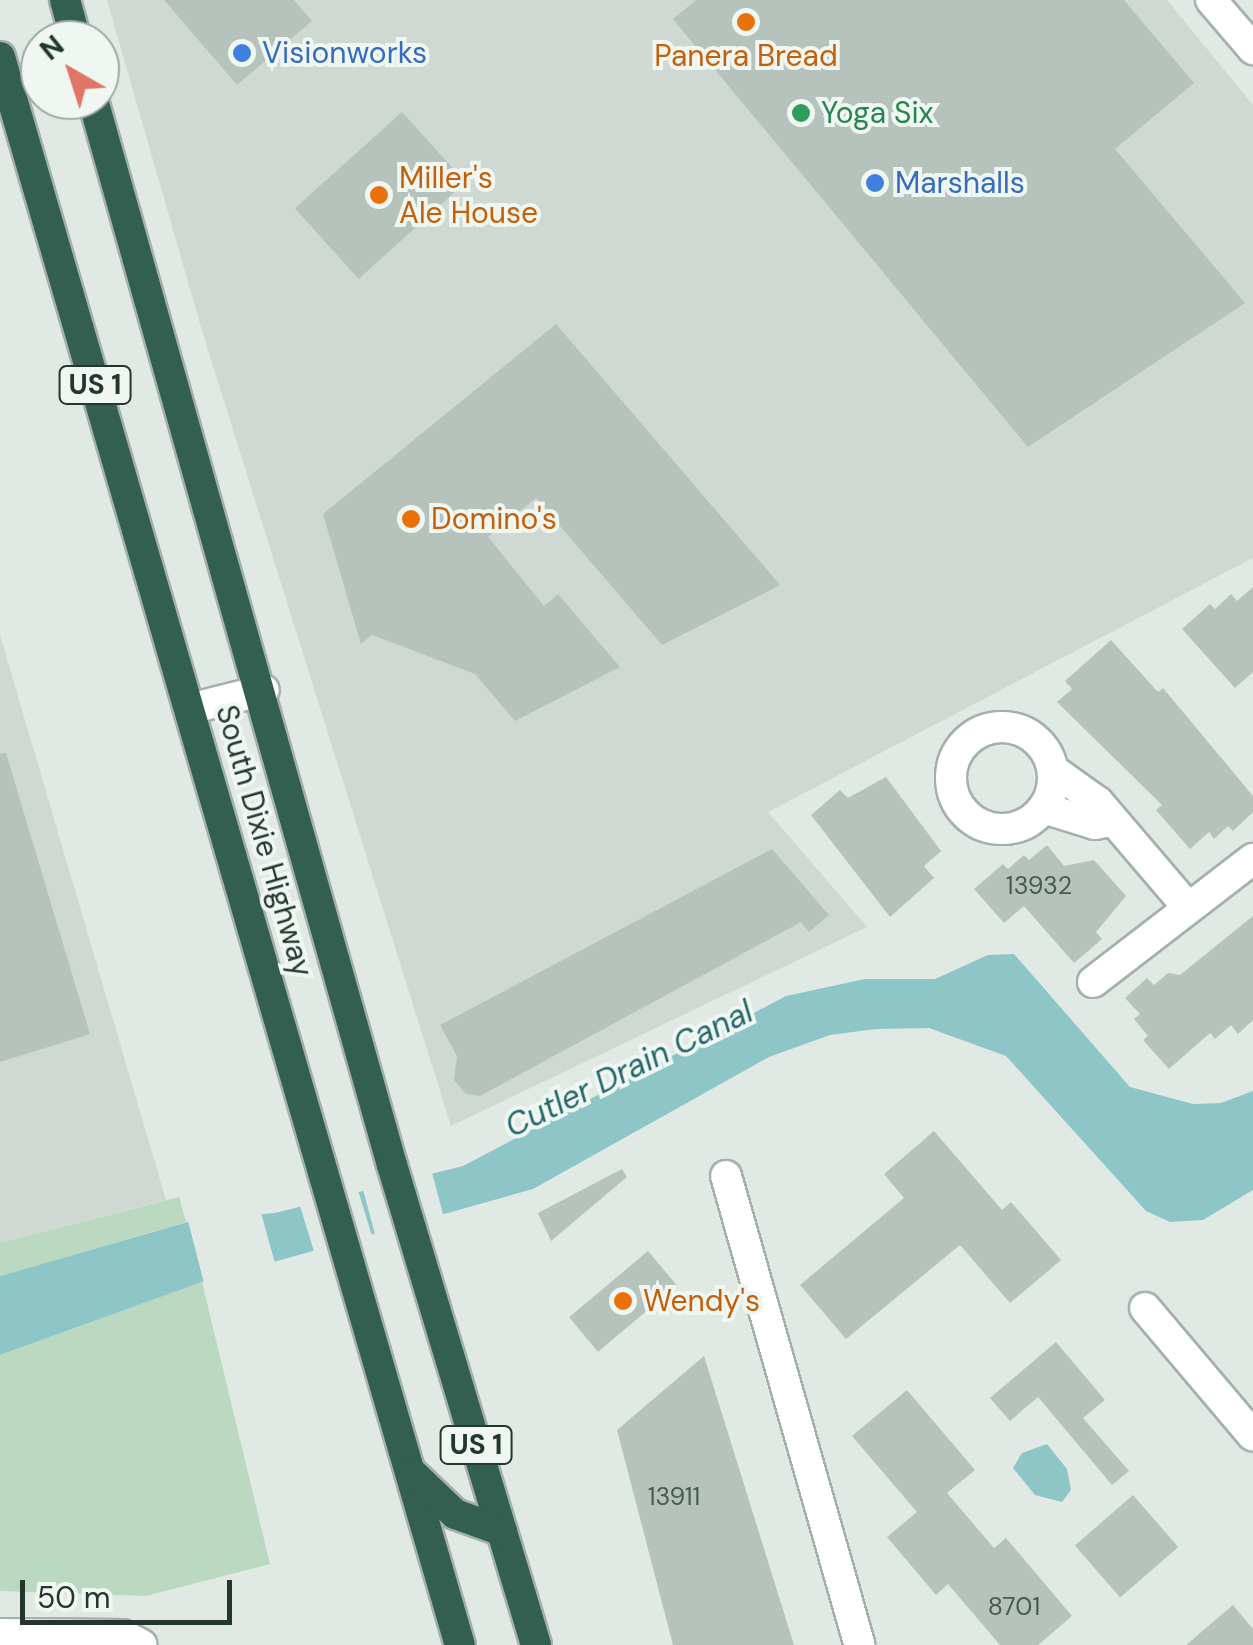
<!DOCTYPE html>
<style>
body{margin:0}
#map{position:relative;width:1253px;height:1645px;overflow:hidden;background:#e0e9e4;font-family:"DM Sans",sans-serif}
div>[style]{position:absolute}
.built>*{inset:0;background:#cfd8d3}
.green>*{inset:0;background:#bbd8c0}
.water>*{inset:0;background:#8ec6c8}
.pier>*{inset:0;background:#e0e9e4;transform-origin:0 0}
.building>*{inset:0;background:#b6c3bd;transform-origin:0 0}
.roads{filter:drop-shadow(2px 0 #a4b0aa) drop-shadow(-2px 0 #a4b0aa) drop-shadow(0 2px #a4b0aa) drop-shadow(0 -2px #a4b0aa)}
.minor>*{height:30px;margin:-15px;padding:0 15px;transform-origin:15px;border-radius:15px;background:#fff}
.minor>.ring{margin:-15px;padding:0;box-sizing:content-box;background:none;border:30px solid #fff;border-radius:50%}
.highway>*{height:30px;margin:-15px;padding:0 15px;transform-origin:15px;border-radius:15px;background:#335f51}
.dots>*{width:28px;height:28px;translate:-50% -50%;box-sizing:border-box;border:5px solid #f0f6f2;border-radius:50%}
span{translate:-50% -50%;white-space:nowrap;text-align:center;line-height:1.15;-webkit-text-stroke:8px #f0f6f2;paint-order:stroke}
.number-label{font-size:25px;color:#485a52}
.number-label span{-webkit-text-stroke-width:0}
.shield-label span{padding:2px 8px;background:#f0f6f2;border:2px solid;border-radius:8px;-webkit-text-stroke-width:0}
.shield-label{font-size:28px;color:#23372f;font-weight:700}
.shop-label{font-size:30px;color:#366cbe}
.left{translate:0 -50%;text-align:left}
.food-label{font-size:30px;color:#c56008}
.leisure-label{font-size:30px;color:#27864d}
.street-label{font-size:30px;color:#23372f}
.water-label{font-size:32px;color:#25686b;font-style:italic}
.north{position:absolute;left:20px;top:20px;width:100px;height:100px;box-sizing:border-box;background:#f0f6f2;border:2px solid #9eaaa4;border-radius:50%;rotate:321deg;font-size:28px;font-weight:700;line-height:40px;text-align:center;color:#23372f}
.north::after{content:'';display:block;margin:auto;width:35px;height:45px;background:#e07667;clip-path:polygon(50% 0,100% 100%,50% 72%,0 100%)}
.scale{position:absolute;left:20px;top:1580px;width:212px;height:45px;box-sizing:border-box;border:5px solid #23372f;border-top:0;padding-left:12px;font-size:30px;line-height:35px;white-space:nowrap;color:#23372f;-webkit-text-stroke:8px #f0f6f2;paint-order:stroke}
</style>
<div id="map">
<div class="built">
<i style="clip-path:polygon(107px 0,1167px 0,1253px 105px,1253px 558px,768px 812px,867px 927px,451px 1126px,203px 334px)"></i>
<i style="clip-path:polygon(0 635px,166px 1200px,0 1243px)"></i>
</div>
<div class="green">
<i style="clip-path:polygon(179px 1197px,186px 1222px,0 1276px,0 1243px)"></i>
<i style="clip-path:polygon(202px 1282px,270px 1564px,146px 1596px,0 1591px,0 1355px)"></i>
</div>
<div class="water">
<i style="clip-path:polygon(1014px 954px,1130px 1087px,1193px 1104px,1221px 1103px,1253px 1091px,1253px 1190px,1203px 1220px,1170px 1222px,1146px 1211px,1006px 1056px,929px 1028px,876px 1029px,830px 1035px,769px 1057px,533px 1189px,202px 1282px,0 1355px,0 1276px,198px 1219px,275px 1213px,463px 1166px,786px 996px,865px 979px,935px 979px,988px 955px)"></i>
<i style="clip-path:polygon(1047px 1444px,1067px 1469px,1071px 1490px,1062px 1502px,1035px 1495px,1013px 1468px,1022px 1453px)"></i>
</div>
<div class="pier">
<i style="left:431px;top:1169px;width:54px;height:71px;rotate:75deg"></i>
<i style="left:357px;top:1187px;width:56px;height:60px;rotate:73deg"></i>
<i style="clip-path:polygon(260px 1209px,276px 1267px,205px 1287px,187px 1217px)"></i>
</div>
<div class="building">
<i style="clip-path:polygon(164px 0,294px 0,312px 21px,237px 85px)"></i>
<i style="clip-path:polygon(696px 0,1124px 0,1194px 83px,1115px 149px,1245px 303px,1028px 447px,673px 19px)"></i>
<i style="left:402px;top:112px;width:95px;height:144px;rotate:48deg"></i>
<i style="clip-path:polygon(556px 324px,780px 585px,662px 645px,536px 498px,488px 537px,544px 606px,558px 594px,620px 667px,515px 721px,475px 674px,372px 635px,361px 644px,323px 514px)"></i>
<i style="clip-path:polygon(1253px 587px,1253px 672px,1235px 688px,1182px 629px,1210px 604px,1215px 609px,1231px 594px,1237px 601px)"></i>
<i style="clip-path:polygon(1111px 640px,1158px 692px,1163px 688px,1253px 796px,1253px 812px,1233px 831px,1228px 826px,1214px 839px,1209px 832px,1190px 849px,1156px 810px,1162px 805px,1057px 702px,1072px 689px,1065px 681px)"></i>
<i style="clip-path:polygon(6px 753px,90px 1034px,0 1062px,0 754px)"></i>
<i style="clip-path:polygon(886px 777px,941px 851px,924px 866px,934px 878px,890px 917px,811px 815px,840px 790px,848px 798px)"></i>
<i style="clip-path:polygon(1047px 845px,1064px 866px,1094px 860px,1126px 896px,1096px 932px,1102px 939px,1074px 963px,1024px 906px,1004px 923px,974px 889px,1003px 864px,1008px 869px,1024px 855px,1029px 860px)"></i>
<i style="clip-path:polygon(772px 849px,829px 915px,809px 932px,801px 922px,480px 1096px,466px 1094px,454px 1080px,457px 1056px,440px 1025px)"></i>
<i style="clip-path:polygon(1253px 916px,1253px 1020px,1238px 1034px,1231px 1025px,1215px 1039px,1210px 1033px,1169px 1069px,1143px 1040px,1148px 1036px,1134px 1019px,1140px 1014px,1125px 998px,1147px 978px,1154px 985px,1168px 973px,1180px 975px)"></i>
<i style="clip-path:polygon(934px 1131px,1002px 1210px,1011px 1202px,1061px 1260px,1010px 1303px,960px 1245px,846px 1339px,800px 1285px,904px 1198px,884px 1174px)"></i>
<i style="clip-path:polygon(622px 1169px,627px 1177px,551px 1241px,538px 1213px)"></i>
<i style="left:648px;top:1251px;width:45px;height:103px;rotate:50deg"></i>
<i style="clip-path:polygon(1056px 1342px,1105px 1400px,1083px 1418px,1129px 1471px,1112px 1485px,1038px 1397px,1010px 1421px,990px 1398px)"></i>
<i style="clip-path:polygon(704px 1356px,794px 1645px,673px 1645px,617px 1430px)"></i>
<i style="clip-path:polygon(907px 1390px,975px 1470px,947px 1493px,994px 1548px,1006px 1538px,1072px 1616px,1038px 1645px,1000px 1645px,948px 1584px,936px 1595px,887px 1537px,917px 1512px,852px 1436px)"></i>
<i style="left:1133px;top:1495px;width:69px;height:77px;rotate:49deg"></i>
<i style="clip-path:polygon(1233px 1605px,1253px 1629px,1253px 1645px,1186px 1645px)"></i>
</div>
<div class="roads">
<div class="minor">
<i style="left:1211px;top:0;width:65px;rotate:49.4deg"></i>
<i style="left:189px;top:709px;width:77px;rotate:-14.2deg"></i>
<i class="ring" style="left:951px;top:727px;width:72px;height:72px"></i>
<i style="left:1053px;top:770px;width:55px;rotate:35.4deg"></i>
<i style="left:1098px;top:802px;width:135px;rotate:49.5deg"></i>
<i style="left:1043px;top:808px;width:54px;rotate:17.1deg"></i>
<i style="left:1095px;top:824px;width:16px;rotate:-11deg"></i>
<i style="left:1093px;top:982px;width:202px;rotate:-37.6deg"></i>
<i style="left:726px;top:1176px;width:488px;rotate:74.1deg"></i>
<i style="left:1145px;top:1308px;width:167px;rotate:49.8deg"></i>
<i style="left:0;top:1634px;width:123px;rotate:0.5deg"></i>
<i style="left:123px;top:1635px;width:21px;rotate:28deg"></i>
</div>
<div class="highway">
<i style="left:65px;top:0;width:41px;rotate:74.6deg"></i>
<i style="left:0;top:57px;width:1653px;rotate:73.85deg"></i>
<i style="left:93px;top:100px;width:1106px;rotate:74.32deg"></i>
<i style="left:392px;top:1165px;width:501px;rotate:73.3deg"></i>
<i style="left:413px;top:1474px;width:58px;rotate:43.6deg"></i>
<i style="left:455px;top:1514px;width:50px;rotate:19.9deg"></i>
</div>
</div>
<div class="dots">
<i style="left:746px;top:22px;background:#e8710a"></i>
<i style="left:242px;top:53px;background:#3f7fe0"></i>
<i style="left:801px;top:113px;background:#2e9e5b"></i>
<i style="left:875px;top:183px;background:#3f7fe0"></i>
<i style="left:379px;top:195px;background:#e8710a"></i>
<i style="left:411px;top:519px;background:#e8710a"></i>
<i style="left:623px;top:1301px;background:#e8710a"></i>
</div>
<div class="number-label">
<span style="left:1039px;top:886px">13932</span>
<span style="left:674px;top:1497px">13911</span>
<span style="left:1014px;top:1607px">8701</span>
</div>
<div class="shield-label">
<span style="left:95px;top:385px">US 1</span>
<span style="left:476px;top:1445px">US 1</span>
</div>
<div class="shop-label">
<span class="left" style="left:262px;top:53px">Visionworks</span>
<span class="left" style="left:895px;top:183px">Marshalls</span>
</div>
<div class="food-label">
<span style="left:746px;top:56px">Panera Bread</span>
<span class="left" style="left:399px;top:195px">Miller's<br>Ale House</span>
<span class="left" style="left:431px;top:519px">Domino's</span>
<span class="left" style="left:643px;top:1301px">Wendy's</span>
</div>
<div class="leisure-label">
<span class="left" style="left:821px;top:113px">Yoga Six</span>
</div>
<div class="street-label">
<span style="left:264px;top:841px;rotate:74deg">South Dixie Highway</span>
</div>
<div class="water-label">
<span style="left:629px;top:1069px;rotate:-26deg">Cutler Drain Canal</span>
</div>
<div class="north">N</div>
<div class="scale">50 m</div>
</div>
